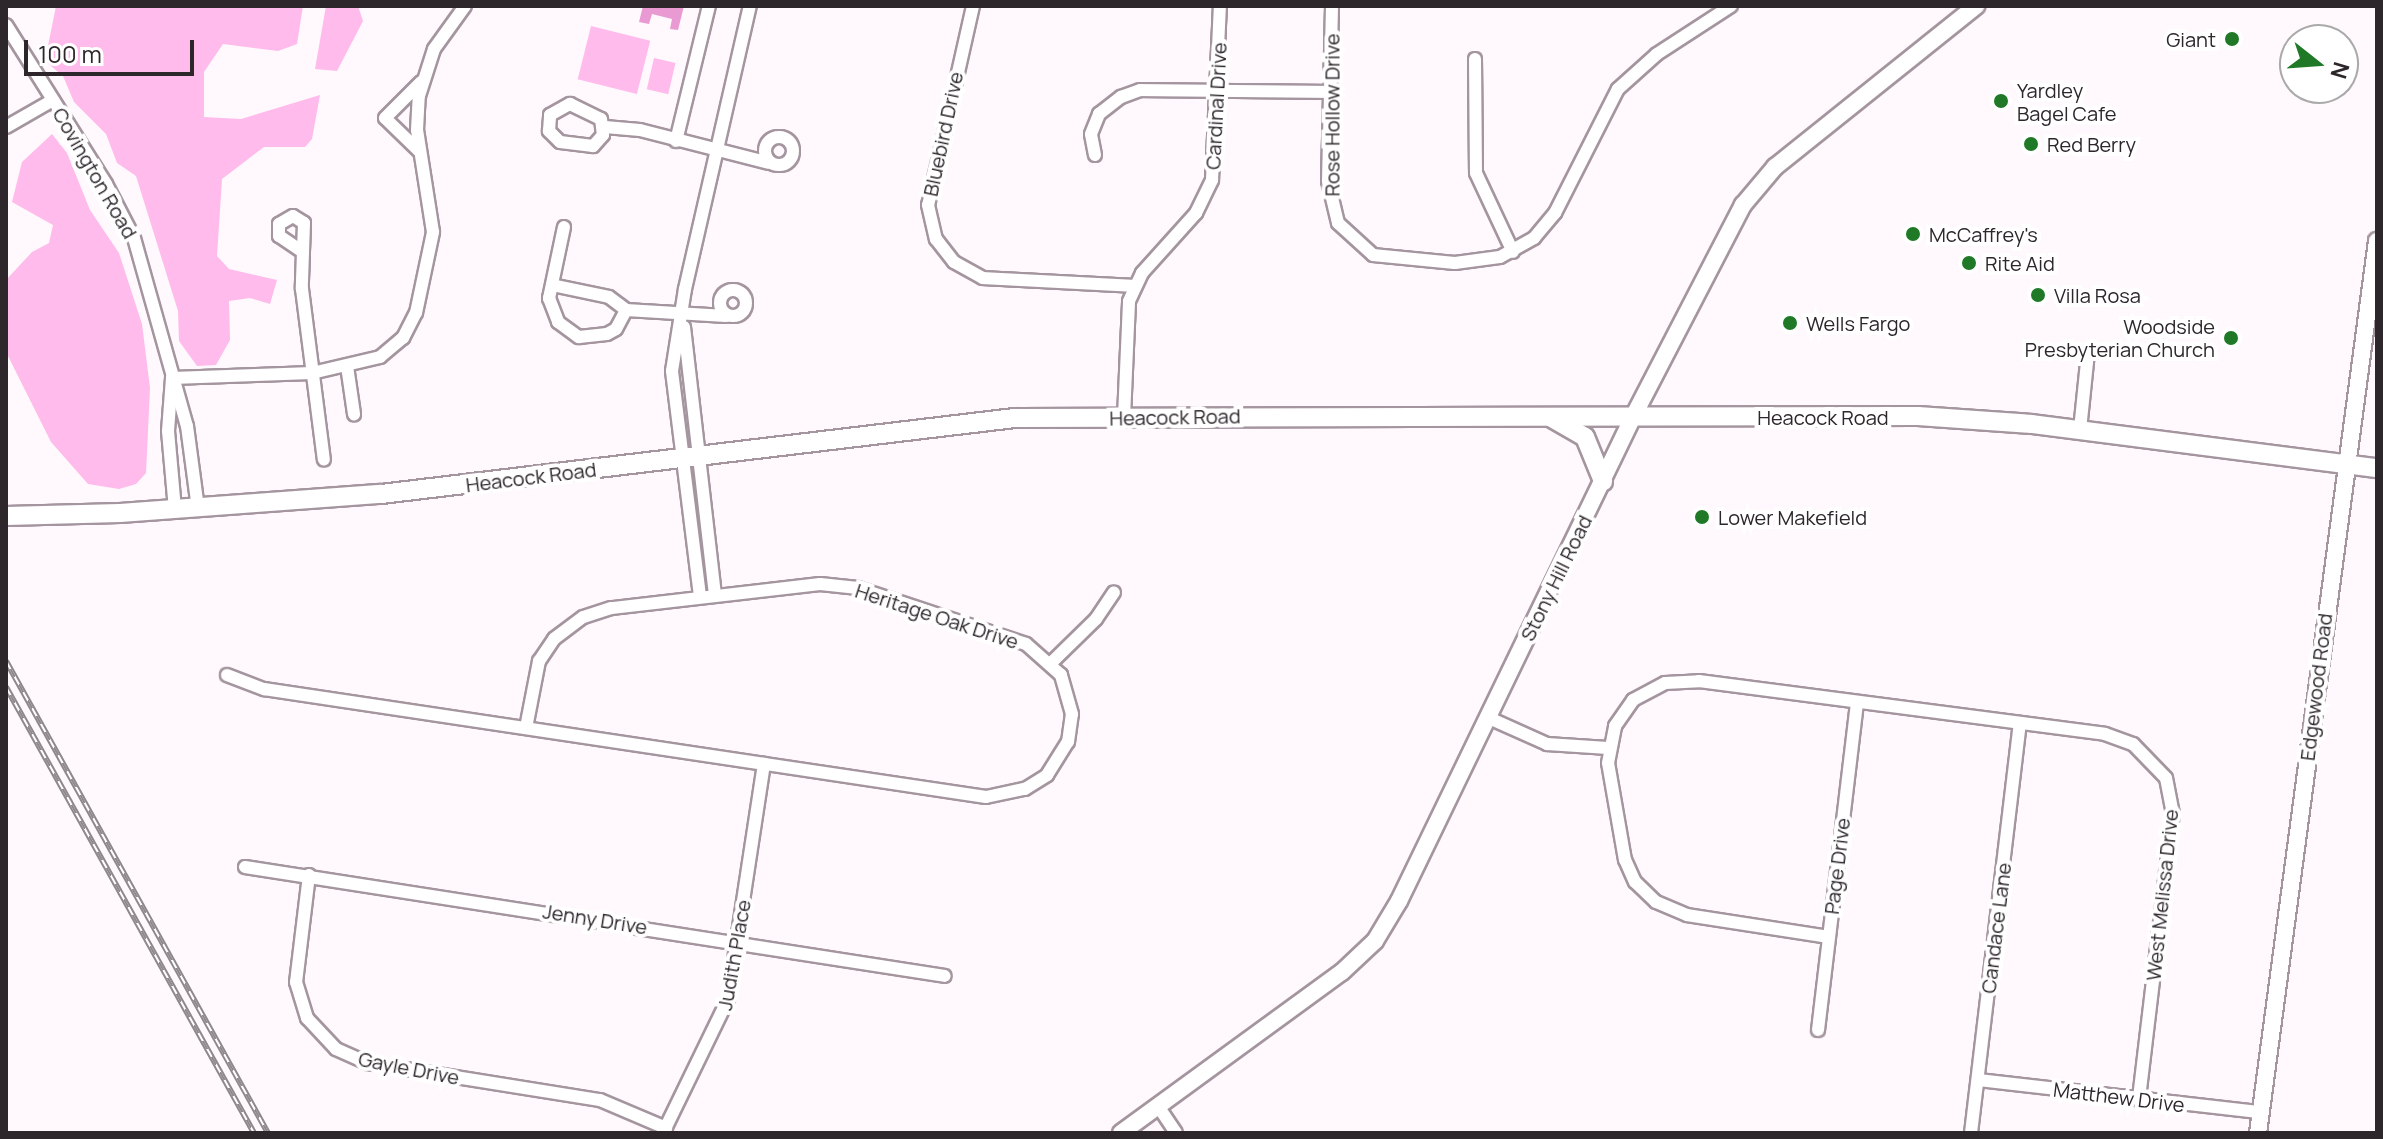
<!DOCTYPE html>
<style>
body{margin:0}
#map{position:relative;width:2383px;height:1139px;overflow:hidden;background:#fff8fd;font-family:Manrope,sans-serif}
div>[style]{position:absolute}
.green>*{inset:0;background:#ffbbeb;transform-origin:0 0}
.water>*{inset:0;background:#e99ad3}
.roads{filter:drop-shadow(2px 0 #a4959f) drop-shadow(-2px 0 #a4959f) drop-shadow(0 2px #a4959f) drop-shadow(0 -2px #a4959f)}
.minor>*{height:12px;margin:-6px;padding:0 6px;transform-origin:6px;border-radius:6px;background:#fff}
.minor>.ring{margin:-6px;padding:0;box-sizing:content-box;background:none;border:12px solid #fff;border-radius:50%}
.tertiary>*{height:16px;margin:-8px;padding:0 8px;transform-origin:8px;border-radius:8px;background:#fff}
.secondary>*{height:18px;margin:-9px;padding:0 9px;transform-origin:9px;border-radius:9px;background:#fff}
.rail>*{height:6px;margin-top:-3px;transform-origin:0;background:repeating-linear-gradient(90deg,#fff 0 9px,#8e888c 0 18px);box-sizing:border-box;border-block:2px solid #8e888c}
.dots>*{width:22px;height:22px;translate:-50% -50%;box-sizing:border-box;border:4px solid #fff;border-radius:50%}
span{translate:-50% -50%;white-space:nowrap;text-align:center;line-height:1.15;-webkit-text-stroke:8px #fff;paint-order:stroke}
.poi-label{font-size:20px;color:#2d272b}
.right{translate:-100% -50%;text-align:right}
.left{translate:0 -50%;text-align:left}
.street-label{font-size:20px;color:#2d272b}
.frame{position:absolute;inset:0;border:8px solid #2d272b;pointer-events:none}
.north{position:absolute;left:2279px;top:24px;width:80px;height:80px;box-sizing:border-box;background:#fff;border:2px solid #aba9aa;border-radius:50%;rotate:107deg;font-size:22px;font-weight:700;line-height:32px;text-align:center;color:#2d272b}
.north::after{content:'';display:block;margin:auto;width:28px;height:36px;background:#1f7927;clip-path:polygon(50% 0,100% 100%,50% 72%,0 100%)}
.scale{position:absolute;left:24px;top:40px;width:170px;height:36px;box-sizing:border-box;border:4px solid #2d272b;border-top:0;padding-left:10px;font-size:24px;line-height:28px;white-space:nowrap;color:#2d272b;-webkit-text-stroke:6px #fff;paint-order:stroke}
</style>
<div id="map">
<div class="green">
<i style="clip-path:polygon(56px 6px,303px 6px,297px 44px,278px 51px,223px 44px,204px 72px,204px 117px,241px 119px,320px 95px,312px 139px,305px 147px,264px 147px,222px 179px,217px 256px,229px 269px,277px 280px,270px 304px,250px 298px,229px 301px,230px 340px,216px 365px,197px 366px,179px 341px,178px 311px,136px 176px,117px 163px,106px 134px,74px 102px,63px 76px,45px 61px)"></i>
<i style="clip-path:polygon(326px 6px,358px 6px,363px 21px,337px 71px,315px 69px)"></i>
<i style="left:591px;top:26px;width:61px;height:55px;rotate:14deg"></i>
<i style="left:654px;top:58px;width:22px;height:32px;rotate:13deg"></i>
<i style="clip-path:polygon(52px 134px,67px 153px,90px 210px,119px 253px,142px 324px,150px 388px,146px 473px,136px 484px,119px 489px,88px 484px,51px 442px,8px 356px,6px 280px,32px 252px,49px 243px,53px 225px,12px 202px,22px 162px)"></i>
</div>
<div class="water">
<i style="clip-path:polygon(643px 6px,684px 6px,678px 30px,670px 29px,672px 19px,652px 14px,649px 24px,639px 22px)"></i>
</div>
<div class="roads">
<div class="minor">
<i style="left:973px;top:6px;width:204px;rotate:102.7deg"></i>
<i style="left:928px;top:205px;width:35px;rotate:77deg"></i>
<i style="left:936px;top:239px;width:29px;rotate:52deg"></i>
<i style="left:954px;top:262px;width:33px;rotate:29deg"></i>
<i style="left:983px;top:278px;width:152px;rotate:3deg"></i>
<i style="left:1332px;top:6px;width:175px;rotate:91.3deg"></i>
<i style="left:1328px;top:181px;width:43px;rotate:76.6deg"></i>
<i style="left:1338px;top:223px;width:47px;rotate:42.4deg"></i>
<i style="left:1373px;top:255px;width:82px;rotate:5.6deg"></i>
<i style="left:1455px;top:263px;width:45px;rotate:-7.6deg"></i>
<i style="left:1500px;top:257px;width:39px;rotate:-29deg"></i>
<i style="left:1534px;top:238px;width:33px;rotate:-50deg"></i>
<i style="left:1555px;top:213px;width:139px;rotate:-63.1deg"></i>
<i style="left:1618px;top:89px;width:52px;rotate:-41.9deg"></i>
<i style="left:1657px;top:54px;width:88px;rotate:-33deg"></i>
<i style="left:6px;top:25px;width:188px;rotate:57.8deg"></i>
<i style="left:106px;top:184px;width:61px;rotate:62.6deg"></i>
<i style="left:134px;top:238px;width:195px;rotate:74.3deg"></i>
<i style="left:187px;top:426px;width:83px;rotate:82.4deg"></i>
<i style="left:1475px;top:59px;width:114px;rotate:89.5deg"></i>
<i style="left:1476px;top:173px;width:87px;rotate:64.9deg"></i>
<i style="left:570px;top:104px;width:34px;rotate:26deg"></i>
<i style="left:601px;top:119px;width:16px;rotate:83deg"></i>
<i style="left:603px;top:135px;width:15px;rotate:132deg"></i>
<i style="left:593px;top:146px;width:33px;rotate:-173deg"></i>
<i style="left:560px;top:142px;width:16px;rotate:-135deg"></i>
<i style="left:549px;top:131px;width:16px;rotate:-86deg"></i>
<i style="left:550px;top:115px;width:23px;rotate:-29deg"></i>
<i style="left:6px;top:127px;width:54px;rotate:-29.9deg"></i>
<i style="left:605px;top:127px;width:35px;rotate:5deg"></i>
<i style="left:640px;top:130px;width:133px;rotate:14.3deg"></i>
<i class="ring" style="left:765px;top:137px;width:16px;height:16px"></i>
<i style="left:676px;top:141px;width:139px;rotate:-76.3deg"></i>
<i style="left:419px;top:151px;width:47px;rotate:-135.9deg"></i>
<i style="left:385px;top:118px;width:51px;rotate:-45deg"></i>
<i style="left:1095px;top:155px;width:21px;rotate:-101deg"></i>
<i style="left:1091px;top:134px;width:22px;rotate:-68deg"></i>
<i style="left:1099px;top:114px;width:28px;rotate:-38deg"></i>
<i style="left:1121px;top:97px;width:20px;rotate:-20deg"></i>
<i style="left:1140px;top:90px;width:190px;rotate:0.6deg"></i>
<i style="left:293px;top:216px;width:13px;rotate:32deg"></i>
<i style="left:304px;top:223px;width:29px;rotate:92deg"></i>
<i style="left:303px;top:252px;width:29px;rotate:-146deg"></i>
<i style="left:279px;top:236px;width:12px;rotate:-90deg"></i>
<i style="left:279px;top:224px;width:16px;rotate:-30deg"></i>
<i style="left:564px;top:227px;width:73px;rotate:101.9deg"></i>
<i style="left:549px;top:298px;width:26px;rotate:69deg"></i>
<i style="left:558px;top:322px;width:26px;rotate:36deg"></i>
<i style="left:579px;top:337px;width:28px;rotate:-6deg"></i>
<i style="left:607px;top:334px;width:10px;rotate:-29deg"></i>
<i style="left:616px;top:329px;width:21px;rotate:-62deg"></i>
<i style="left:303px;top:252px;width:37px;rotate:92deg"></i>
<i style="left:302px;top:289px;width:172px;rotate:82.7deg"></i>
<i style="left:552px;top:285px;width:58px;rotate:11.9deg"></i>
<i style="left:609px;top:297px;width:21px;rotate:37deg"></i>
<i style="left:626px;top:310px;width:100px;rotate:3.4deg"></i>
<i class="ring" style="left:720px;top:290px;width:14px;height:14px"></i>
<i style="left:684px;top:327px;width:269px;rotate:83.4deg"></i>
<i style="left:347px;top:366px;width:49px;rotate:81.7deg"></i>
<i style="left:172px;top:378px;width:140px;rotate:-2deg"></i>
<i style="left:312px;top:373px;width:70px;rotate:-13.2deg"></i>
<i style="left:380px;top:357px;width:30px;rotate:-40deg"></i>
<i style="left:403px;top:338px;width:28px;rotate:-63deg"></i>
<i style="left:416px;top:313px;width:83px;rotate:-78.1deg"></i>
<i style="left:433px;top:232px;width:103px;rotate:-98.9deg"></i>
<i style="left:417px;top:130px;width:34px;rotate:-87deg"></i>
<i style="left:419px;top:96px;width:49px;rotate:-72.3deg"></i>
<i style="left:434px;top:49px;width:53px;rotate:-54.2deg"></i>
<i style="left:172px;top:378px;width:53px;rotate:94.3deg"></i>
<i style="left:168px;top:431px;width:79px;rotate:84.9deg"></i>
<i style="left:1124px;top:417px;width:116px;rotate:-87.5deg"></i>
<i style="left:1129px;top:301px;width:31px;rotate:-65deg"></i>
<i style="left:1142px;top:273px;width:81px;rotate:-48deg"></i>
<i style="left:1196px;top:213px;width:37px;rotate:-64deg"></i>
<i style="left:1212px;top:180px;width:174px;rotate:-87.4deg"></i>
<i style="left:2080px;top:430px;width:77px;rotate:-84.1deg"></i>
<i style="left:700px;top:596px;width:227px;rotate:-97.1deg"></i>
<i style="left:672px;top:371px;width:83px;rotate:-81deg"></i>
<i style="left:685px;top:289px;width:290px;rotate:-77.1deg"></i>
<i style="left:1051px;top:663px;width:63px;rotate:-44.4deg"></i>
<i style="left:1096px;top:619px;width:32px;rotate:-56deg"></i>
<i style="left:227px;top:675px;width:40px;rotate:21deg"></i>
<i style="left:264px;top:689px;width:730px;rotate:8.51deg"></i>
<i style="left:986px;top:797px;width:40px;rotate:-12deg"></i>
<i style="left:1025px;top:789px;width:26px;rotate:-32deg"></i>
<i style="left:1047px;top:775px;width:39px;rotate:-58deg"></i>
<i style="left:1068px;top:742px;width:28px;rotate:-82deg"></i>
<i style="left:1072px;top:714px;width:41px;rotate:-105.8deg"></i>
<i style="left:1061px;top:675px;width:47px;rotate:-138.5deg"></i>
<i style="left:1026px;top:644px;width:177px;rotate:-161.6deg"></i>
<i style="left:858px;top:588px;width:38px;rotate:-174deg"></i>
<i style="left:820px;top:584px;width:210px;rotate:173.4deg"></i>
<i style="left:611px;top:608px;width:29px;rotate:162deg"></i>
<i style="left:583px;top:617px;width:36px;rotate:143deg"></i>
<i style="left:554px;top:639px;width:27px;rotate:124deg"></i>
<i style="left:539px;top:661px;width:68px;rotate:101deg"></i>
<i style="left:1489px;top:718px;width:64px;rotate:24.1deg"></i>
<i style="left:1547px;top:744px;width:61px;rotate:3.8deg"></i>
<i style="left:245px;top:867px;width:708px;rotate:8.85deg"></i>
<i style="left:309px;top:875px;width:108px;rotate:96.9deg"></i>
<i style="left:296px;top:982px;width:38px;rotate:73deg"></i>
<i style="left:307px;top:1018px;width:42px;rotate:46.9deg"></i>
<i style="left:336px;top:1049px;width:35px;rotate:24deg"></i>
<i style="left:368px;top:1063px;width:235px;rotate:9.1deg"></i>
<i style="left:600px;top:1100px;width:72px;rotate:23deg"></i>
<i style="left:1829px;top:937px;width:144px;rotate:-171.2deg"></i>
<i style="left:1687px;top:915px;width:34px;rotate:-157deg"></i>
<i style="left:1656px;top:902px;width:29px;rotate:-136deg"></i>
<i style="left:1635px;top:882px;width:24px;rotate:-114deg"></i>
<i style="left:1625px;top:860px;width:98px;rotate:-99.9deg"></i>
<i style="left:1608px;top:763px;width:38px;rotate:-79deg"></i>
<i style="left:1615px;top:726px;width:32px;rotate:-55deg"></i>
<i style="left:1633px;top:700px;width:36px;rotate:-28deg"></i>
<i style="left:1665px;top:683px;width:34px;rotate:-3deg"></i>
<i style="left:1699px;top:681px;width:409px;rotate:7.4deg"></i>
<i style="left:2105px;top:734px;width:30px;rotate:20deg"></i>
<i style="left:2133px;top:744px;width:47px;rotate:45.9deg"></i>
<i style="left:2166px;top:778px;width:36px;rotate:79deg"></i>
<i style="left:2173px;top:813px;width:289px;rotate:96.8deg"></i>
<i style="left:1818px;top:1030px;width:330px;rotate:-83.2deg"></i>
<i style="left:1978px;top:1080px;width:285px;rotate:6.5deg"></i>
<i style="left:1158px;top:1106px;width:32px;rotate:56deg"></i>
<i style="left:663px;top:1133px;width:149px;rotate:-64.1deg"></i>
<i style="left:728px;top:999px;width:238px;rotate:-81.3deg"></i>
<i style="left:1971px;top:1133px;width:413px;rotate:-83.2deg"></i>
</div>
<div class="tertiary">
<i style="left:1121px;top:1133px;width:273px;rotate:-36.1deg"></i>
<i style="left:1342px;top:972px;width:45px;rotate:-43.2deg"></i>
<i style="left:1375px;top:941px;width:47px;rotate:-59deg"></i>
<i style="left:1399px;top:901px;width:538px;rotate:-64.2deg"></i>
<i style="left:1633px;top:417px;width:239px;rotate:-62.6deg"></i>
<i style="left:1743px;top:205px;width:50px;rotate:-49.9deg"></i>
<i style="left:1775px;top:167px;width:258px;rotate:-38.7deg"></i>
<i style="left:2258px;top:1133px;width:900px;rotate:-82.4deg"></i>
</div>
<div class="secondary">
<i style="left:1550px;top:417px;width:40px;rotate:29.7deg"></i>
<i style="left:1585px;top:437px;width:48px;rotate:67.8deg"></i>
<i style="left:6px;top:516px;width:114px;rotate:-1.5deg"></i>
<i style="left:120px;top:513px;width:262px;rotate:-4.2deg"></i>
<i style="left:381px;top:494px;width:639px;rotate:-6.84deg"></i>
<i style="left:1015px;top:418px;width:903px;rotate:-0.13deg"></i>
<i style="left:1918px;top:416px;width:114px;rotate:4deg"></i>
<i style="left:2032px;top:424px;width:348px;rotate:7.3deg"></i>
</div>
</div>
<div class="rail">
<i style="left:6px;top:661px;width:540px;rotate:60.97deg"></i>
<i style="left:6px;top:687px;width:510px;rotate:60.92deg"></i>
</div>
<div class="dots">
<i style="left:2232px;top:39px;background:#1f7927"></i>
<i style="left:2001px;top:101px;background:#1f7927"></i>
<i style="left:2031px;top:144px;background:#1f7927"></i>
<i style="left:1913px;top:234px;background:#1f7927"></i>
<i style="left:1969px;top:263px;background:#1f7927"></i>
<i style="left:2038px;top:295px;background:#1f7927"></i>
<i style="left:1790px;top:323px;background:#1f7927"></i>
<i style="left:2231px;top:338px;background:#1f7927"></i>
<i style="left:1702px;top:517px;background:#1f7927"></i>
</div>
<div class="poi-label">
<span class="right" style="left:2216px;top:39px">Giant</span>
<span class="left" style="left:2017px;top:102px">Yardley<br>Bagel Cafe</span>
<span class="left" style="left:2047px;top:144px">Red Berry</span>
<span class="left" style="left:1929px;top:234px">McCaffrey's</span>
<span class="left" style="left:1985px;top:263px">Rite Aid</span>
<span class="left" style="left:2054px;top:295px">Villa Rosa</span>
<span class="left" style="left:1806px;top:323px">Wells Fargo</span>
<span class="right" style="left:2215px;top:338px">Woodside<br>Presbyterian Church</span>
<span class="left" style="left:1718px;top:517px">Lower Makefield</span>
</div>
<div class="street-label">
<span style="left:1216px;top:106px;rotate:-87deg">Cardinal Drive</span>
<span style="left:1332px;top:115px;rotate:-90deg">Rose Hollow Drive</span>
<span style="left:943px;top:134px;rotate:-78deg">Bluebird Drive</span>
<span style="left:95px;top:173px;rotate:60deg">Covington Road</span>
<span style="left:1175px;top:417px;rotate:-1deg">Heacock Road</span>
<span style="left:1823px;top:417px">Heacock Road</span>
<span style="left:531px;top:477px;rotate:-7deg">Heacock Road</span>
<span style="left:1556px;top:578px;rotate:-64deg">Stony Hill Road</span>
<span style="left:937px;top:616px;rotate:18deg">Heritage Oak Drive</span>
<span style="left:2316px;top:687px;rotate:-83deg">Edgewood Road</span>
<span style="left:1837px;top:866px;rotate:-83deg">Page Drive</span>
<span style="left:2162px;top:895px;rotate:-84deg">West Melissa Drive</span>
<span style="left:595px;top:919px;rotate:9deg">Jenny Drive</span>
<span style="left:1996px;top:928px;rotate:-83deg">Candace Lane</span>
<span style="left:734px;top:955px;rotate:-80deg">Judith Place</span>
<span style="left:409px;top:1068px;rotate:11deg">Gayle Drive</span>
<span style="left:2119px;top:1097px;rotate:7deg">Matthew Drive</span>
</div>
<div class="frame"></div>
<div class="north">N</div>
<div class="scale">100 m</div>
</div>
